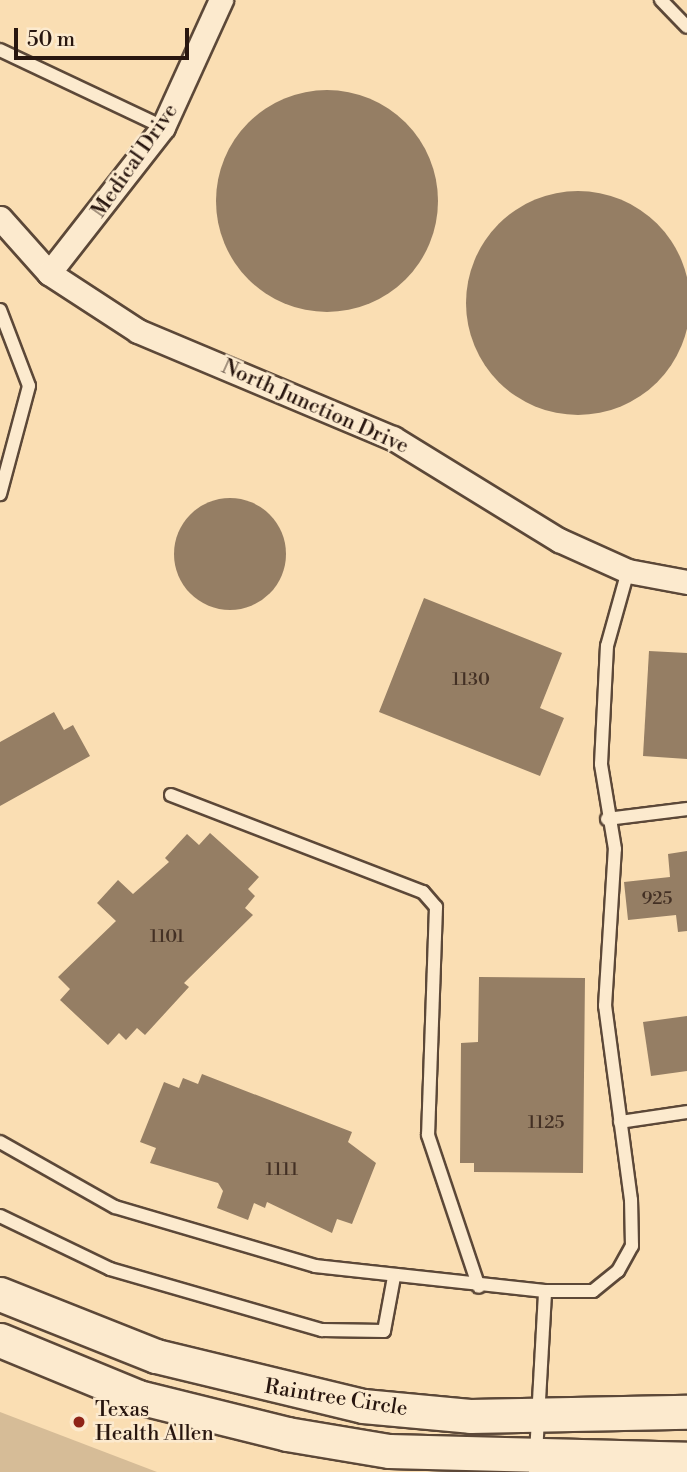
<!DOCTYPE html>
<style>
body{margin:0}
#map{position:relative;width:687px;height:1472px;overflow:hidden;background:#fadeb3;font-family:"Libre Bodoni",serif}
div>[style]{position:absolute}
.green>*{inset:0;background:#d6bc97}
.building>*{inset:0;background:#957e64}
.round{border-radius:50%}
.roads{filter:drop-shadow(2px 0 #5c4838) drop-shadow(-2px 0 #5c4838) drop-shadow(0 2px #5c4838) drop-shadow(0 -2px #5c4838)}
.lane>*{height:12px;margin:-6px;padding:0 6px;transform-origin:6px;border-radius:6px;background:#fceace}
.street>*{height:23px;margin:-11.5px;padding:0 11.5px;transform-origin:11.5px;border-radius:11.5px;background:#fceace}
.secondary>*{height:33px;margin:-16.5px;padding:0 16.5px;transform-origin:16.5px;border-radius:16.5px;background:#fceace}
.dots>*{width:19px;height:19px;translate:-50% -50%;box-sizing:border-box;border:4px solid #fceace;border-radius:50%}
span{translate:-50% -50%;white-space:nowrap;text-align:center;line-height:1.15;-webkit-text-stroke:5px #fceace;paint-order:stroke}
.number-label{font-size:18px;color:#433024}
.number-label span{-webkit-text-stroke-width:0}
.street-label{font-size:21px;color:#28160f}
.poi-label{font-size:21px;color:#28160f}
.left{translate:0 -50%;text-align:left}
.scale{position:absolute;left:14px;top:28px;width:175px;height:32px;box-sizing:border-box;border:4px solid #28160f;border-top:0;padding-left:9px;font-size:21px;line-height:24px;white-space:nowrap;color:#28160f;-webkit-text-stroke:5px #fceace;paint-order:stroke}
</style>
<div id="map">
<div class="green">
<i style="clip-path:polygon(0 1412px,157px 1472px,0 1472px)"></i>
</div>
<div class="building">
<i class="round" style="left:216px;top:90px;width:222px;height:222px"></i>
<i class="round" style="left:466px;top:191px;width:224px;height:224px"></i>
<i class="round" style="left:174px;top:498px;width:112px;height:112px"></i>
<i style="clip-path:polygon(424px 598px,562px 653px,540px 708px,564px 718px,540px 776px,379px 712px)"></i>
<i style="clip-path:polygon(649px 651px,687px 653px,687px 759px,643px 756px)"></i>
<i style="clip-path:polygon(54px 712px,64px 730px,73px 725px,90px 756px,0 806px,0 742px)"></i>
<i style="clip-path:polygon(210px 833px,259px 877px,248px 889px,255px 896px,245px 908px,253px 915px,184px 983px,189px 987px,145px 1035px,137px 1028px,126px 1040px,119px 1033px,108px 1045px,60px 1000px,70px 989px,58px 977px,116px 921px,97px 903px,118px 880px,133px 894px,169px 862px,165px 858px,187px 834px,199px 845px)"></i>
<i style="clip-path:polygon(687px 851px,687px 931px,678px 932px,676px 915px,628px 920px,624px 882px,670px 877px,668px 854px)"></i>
<i style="clip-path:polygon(479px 977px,585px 978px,583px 1173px,474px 1172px,474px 1163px,460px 1163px,461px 1043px,478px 1042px)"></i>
<i style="clip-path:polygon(687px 1016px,687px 1071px,651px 1076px,643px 1022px)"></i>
<i style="clip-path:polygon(202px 1074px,352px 1132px,348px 1142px,376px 1163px,352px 1224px,337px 1219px,332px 1233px,267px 1202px,265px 1208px,254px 1203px,248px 1220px,217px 1208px,223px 1191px,218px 1183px,150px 1163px,156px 1148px,140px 1142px,164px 1082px,179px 1088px,183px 1078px,198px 1084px)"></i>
</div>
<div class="roads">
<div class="lane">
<i style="left:661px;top:0;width:37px;rotate:46deg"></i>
<i style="left:0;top:50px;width:180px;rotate:25.3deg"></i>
<i style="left:0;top:310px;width:81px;rotate:69.1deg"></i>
<i style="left:29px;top:386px;width:112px;rotate:105deg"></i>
<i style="left:171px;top:795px;width:270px;rotate:21.1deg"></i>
<i style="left:423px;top:892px;width:20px;rotate:49deg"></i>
<i style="left:436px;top:907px;width:228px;rotate:92deg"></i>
<i style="left:428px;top:1135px;width:160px;rotate:71.5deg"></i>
<i style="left:607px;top:819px;width:81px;rotate:-7.1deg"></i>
<i style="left:620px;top:1122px;width:68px;rotate:-8.5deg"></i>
<i style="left:0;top:1142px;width:132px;rotate:29.5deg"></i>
<i style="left:115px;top:1207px;width:209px;rotate:16.4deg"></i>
<i style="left:315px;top:1266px;width:231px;rotate:6.2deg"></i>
<i style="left:545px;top:1291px;width:48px"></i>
<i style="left:593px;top:1291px;width:32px;rotate:-39deg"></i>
<i style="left:618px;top:1271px;width:29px;rotate:-61deg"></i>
<i style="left:632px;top:1246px;width:46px;rotate:-91.2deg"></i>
<i style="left:631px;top:1200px;width:196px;rotate:-97.6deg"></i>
<i style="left:605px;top:1006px;width:157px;rotate:-86.4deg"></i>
<i style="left:615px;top:849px;width:86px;rotate:-99.4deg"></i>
<i style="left:601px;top:764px;width:118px;rotate:-87.1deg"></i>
<i style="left:607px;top:646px;width:78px;rotate:-74.4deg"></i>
<i style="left:0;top:1216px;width:122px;rotate:25.7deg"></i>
<i style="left:110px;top:1269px;width:221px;rotate:16.1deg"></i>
<i style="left:322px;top:1330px;width:62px;rotate:0.9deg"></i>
<i style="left:384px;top:1331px;width:55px;rotate:-79.5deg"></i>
<i style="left:535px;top:1472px;width:181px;rotate:-86.8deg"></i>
</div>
<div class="street">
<i style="left:0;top:218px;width:74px;rotate:48.3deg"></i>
<i style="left:49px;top:273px;width:106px;rotate:33.1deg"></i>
<i style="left:138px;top:331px;width:277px;rotate:22.8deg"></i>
<i style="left:393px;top:438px;width:195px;rotate:31.6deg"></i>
<i style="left:559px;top:540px;width:76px;rotate:24.2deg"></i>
<i style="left:628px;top:571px;width:60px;rotate:10.6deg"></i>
<i style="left:49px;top:273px;width:185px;rotate:-52deg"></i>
<i style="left:163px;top:127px;width:140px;rotate:-65.5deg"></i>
</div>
<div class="secondary">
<i style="left:0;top:1294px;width:168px;rotate:21.7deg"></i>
<i style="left:156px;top:1356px;width:213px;rotate:13.6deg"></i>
<i style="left:363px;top:1406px;width:107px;rotate:5.3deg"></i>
<i style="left:470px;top:1416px;width:217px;rotate:-1.1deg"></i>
<i style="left:0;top:1340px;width:149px;rotate:22.4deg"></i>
<i style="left:138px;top:1397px;width:154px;rotate:13.9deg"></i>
<i style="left:287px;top:1434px;width:103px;rotate:9.5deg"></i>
<i style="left:389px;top:1451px;width:298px;rotate:1.5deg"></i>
</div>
</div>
<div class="dots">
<i style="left:79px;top:1422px;background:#8f2418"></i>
</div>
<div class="number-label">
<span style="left:471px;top:680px">1130</span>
<span style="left:657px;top:899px">925</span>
<span style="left:167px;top:937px">1101</span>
<span style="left:546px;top:1123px">1125</span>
<span style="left:282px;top:1170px">1111</span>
</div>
<div class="street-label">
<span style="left:135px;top:161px;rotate:-55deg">Medical Drive</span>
<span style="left:315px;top:407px;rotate:24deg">North Junction Drive</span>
<span style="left:336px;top:1398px;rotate:9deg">Raintree Circle</span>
</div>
<div class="poi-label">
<span class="left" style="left:95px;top:1422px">Texas<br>Health Allen</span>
</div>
<div class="scale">50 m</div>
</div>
